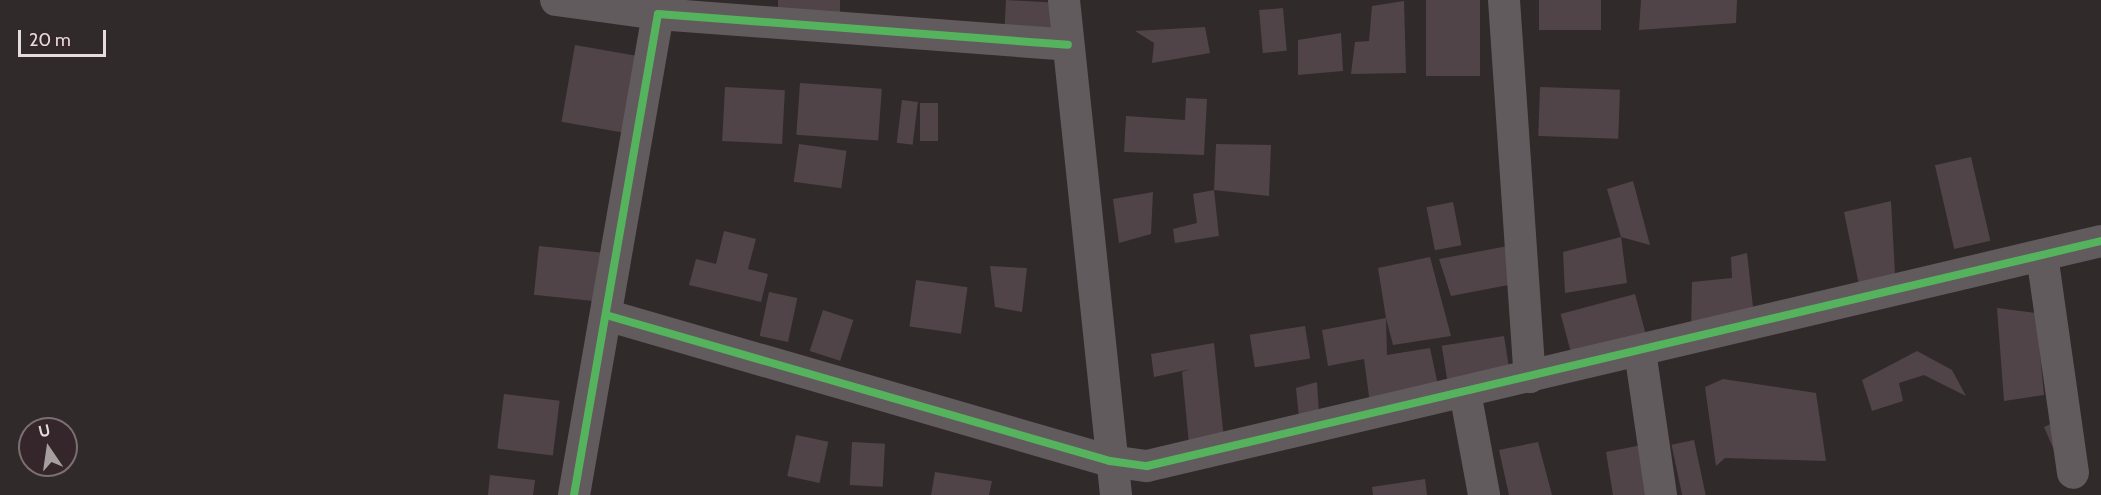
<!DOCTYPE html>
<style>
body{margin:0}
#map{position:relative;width:2101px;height:495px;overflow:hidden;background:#302a2b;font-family:Cabin,sans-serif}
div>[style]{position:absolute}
.building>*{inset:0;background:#504448;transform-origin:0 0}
.minor>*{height:32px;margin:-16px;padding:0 16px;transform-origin:16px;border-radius:16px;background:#615b5d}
.cycleway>*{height:8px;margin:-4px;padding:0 4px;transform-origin:4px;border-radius:4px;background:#56b35d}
span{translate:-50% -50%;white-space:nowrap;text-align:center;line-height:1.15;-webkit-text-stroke:4.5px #34262a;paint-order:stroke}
.north{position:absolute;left:18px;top:417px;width:60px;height:60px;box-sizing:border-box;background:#34262a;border:2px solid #7b6f72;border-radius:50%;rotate:347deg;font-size:16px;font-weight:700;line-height:24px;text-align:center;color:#e6dcde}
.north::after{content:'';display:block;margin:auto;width:21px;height:27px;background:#a69e9f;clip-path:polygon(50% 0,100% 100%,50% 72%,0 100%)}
.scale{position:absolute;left:18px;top:30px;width:88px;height:27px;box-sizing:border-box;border:3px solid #e6dcde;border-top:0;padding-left:8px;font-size:18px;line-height:21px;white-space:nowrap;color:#e6dcde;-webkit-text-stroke:4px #34262a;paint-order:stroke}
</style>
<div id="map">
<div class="building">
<i style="clip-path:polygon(778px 0,840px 0,840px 13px,778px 11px)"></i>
<i style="left:1006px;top:0;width:55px;height:36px;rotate:3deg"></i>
<i style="left:1426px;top:0;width:54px;height:76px"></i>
<i style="left:1539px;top:0;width:62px;height:30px"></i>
<i style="clip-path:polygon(1641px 0,1737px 0,1736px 23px,1639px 30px)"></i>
<i style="clip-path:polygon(1404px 1px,1406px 73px,1351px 74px,1355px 42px,1369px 41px,1372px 6px)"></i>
<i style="left:1283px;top:8px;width:43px;height:24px;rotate:85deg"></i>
<i style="clip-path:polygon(1205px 27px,1210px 53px,1152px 63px,1154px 43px,1135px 31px)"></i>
<i style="clip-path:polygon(1341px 33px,1343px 71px,1298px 75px,1298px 40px)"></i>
<i style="left:575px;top:45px;width:62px;height:78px;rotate:10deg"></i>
<i style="left:800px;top:83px;width:82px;height:52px;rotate:4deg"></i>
<i style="left:725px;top:87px;width:60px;height:54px;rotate:3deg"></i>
<i style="left:1540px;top:87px;width:80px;height:49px;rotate:2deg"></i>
<i style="clip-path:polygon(1186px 98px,1207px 99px,1204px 155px,1124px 152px,1126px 116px,1185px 120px)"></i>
<i style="left:902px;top:100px;width:16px;height:43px;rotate:7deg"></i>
<i style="left:920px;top:103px;width:18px;height:38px"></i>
<i style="left:799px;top:144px;width:48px;height:38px;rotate:8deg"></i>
<i style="clip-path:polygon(1216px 144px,1271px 145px,1269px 196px,1214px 190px,1219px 236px,1175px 243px,1173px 229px,1197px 223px,1193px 194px,1214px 190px)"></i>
<i style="left:1971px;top:157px;width:86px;height:37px;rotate:77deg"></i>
<i style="clip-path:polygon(1633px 181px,1650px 245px,1621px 237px,1607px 189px)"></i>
<i style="clip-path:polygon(1153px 192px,1151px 234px,1119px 243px,1113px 199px)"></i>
<i style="clip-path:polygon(1891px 201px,1895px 274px,1859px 285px,1844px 212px)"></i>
<i style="left:1453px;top:202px;width:44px;height:27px;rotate:79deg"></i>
<i style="clip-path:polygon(724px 231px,756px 239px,748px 269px,768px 274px,761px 302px,689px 285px,696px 259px,716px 264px)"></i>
<i style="clip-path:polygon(1621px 237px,1627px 283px,1565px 293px,1563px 252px)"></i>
<i style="left:539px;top:246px;width:62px;height:49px;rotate:6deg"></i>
<i style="clip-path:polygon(1508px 246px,1524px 282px,1451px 296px,1439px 259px)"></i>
<i style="clip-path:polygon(1747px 253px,1754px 316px,1691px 332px,1692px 282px,1732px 278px,1731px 257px)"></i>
<i style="clip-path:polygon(1430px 257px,1451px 336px,1393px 345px,1386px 318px,1387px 355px,1430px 348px,1439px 390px,1370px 404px,1364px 359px,1328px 366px,1322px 330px,1386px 318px,1378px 268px)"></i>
<i style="clip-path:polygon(990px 266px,1027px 268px,1022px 312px,995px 307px)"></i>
<i style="left:916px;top:280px;width:52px;height:47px;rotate:8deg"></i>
<i style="left:769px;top:292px;width:29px;height:45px;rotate:12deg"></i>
<i style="left:1635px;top:294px;width:46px;height:77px;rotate:75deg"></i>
<i style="clip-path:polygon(1997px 308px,2036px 313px,2044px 395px,2004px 401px)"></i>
<i style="left:823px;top:310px;width:32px;height:43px;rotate:18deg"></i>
<i style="left:1305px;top:326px;width:33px;height:56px;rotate:81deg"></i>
<i style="left:1504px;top:336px;width:36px;height:63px;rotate:81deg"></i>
<i style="clip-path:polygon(1214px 343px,1224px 439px,1189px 444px,1182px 372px,1191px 369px,1154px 377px,1151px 354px)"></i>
<i style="clip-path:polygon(1917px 351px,1952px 370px,1966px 396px,1924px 375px,1899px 383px,1903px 401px,1872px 411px,1862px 380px)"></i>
<i style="clip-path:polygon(1723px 379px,1816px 393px,1826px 461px,1725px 458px,1716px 466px,1705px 387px)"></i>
<i style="clip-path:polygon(1317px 382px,1319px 413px,1299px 418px,1296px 388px)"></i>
<i style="left:504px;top:394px;width:56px;height:55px;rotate:7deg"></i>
<i style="clip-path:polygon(2055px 422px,2064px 473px,2044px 427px)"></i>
<i style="left:796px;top:435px;width:33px;height:42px;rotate:12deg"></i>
<i style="left:1694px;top:440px;width:56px;height:23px;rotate:78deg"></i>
<i style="left:852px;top:442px;width:33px;height:43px;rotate:3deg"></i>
<i style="clip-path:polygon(1538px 442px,1552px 495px,1509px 495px,1499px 450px)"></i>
<i style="clip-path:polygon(1642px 445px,1651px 495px,1613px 495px,1606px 452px)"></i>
<i style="clip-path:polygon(935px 472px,992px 481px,989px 495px,931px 495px)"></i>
<i style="clip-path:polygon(490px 475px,535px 480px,533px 495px,488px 495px)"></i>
<i style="clip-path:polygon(1425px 479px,1427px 495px,1373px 495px,1372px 487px)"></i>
</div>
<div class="minor">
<i style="left:556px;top:0;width:103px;rotate:7.8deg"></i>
<i style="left:658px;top:14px;width:14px;rotate:-86deg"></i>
<i style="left:1064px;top:0;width:498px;rotate:84deg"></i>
<i style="left:1504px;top:0;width:378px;rotate:86.1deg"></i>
<i style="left:2042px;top:255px;width:220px;rotate:81.9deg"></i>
<i style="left:606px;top:315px;width:525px;rotate:16.16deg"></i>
<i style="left:1110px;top:461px;width:37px;rotate:8deg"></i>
<i style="left:1147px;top:466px;width:980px;rotate:-13.27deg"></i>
<i style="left:1640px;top:351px;width:146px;rotate:81.7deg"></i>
<i style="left:1465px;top:392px;width:105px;rotate:79.5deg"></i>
<i style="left:574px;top:495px;width:488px;rotate:-80.1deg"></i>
<i style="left:658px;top:14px;width:411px;rotate:4.3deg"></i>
</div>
<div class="cycleway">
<i style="left:606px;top:315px;width:525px;rotate:16.16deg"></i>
<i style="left:1110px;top:461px;width:37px;rotate:8deg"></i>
<i style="left:1147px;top:466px;width:980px;rotate:-13.27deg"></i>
<i style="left:574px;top:495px;width:488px;rotate:-80.1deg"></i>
<i style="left:658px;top:14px;width:411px;rotate:4.3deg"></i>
</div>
<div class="north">U</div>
<div class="scale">20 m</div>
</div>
